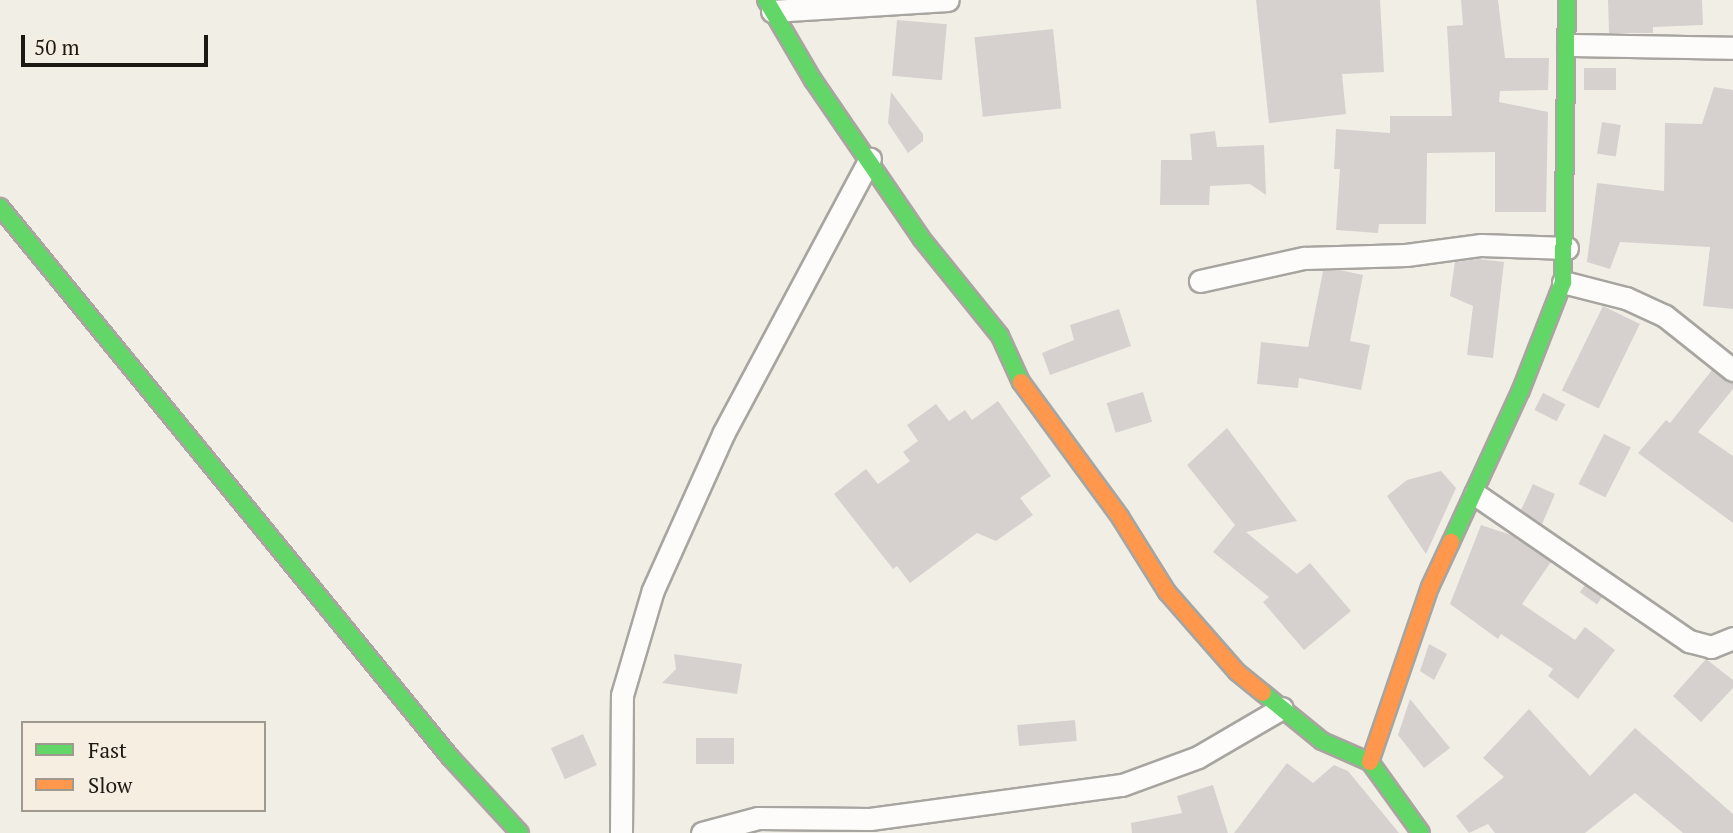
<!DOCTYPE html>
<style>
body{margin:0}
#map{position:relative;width:1733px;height:833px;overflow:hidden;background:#f1eee6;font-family:"PT Serif",serif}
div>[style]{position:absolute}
.building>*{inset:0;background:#d6d1cf;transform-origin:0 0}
.roads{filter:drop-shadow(2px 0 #a8a5a0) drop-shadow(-2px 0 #a8a5a0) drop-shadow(0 2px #a8a5a0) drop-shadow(0 -2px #a8a5a0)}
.street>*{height:21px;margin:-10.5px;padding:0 10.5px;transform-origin:10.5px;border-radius:10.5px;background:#fdfcfb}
.fast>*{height:16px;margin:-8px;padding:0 8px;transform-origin:8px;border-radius:8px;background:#63d668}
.slow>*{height:16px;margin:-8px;padding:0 8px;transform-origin:8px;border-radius:8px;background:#ff974d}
span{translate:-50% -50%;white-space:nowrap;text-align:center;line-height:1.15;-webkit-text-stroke:5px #f6efe1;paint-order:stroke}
.legend{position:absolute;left:21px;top:721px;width:245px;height:91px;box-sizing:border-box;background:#f6efe1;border:2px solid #9f998f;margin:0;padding:9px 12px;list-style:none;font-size:21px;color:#1c1915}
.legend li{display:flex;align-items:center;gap:14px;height:35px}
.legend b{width:35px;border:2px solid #9f998f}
.scale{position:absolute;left:21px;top:35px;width:187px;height:32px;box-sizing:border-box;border:4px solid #1c1915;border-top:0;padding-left:9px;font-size:21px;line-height:24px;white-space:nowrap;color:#1c1915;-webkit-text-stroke:5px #f6efe1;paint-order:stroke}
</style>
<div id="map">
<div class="building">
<i style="clip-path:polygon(1256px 0,1380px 0,1384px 72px,1342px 74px,1346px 114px,1269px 123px)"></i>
<i style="clip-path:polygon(1461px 0,1498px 0,1505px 58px,1549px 58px,1548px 90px,1500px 91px,1499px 102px,1548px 112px,1546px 212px,1495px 212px,1495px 152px,1427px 153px,1426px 224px,1379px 224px,1378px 233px,1336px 230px,1340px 169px,1334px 169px,1336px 129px,1390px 133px,1390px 116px,1452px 116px,1447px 26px,1463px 25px)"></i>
<i style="clip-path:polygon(1608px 0,1702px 0,1703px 25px,1653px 27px,1653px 33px,1609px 33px)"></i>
<i style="left:897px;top:20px;width:50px;height:56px;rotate:5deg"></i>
<i style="left:1053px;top:29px;width:80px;height:79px;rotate:84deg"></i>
<i style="left:1584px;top:68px;width:32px;height:22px"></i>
<i style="clip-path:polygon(1714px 87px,1733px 90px,1733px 309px,1703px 306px,1710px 247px,1620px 242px,1610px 269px,1587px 262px,1597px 183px,1664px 191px,1665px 123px,1702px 124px)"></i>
<i style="clip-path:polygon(891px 92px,923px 134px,923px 141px,908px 153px,888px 123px)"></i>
<i style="left:1602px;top:122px;width:19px;height:32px;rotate:9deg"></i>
<i style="clip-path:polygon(1215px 131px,1217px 147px,1264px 145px,1266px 195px,1250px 184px,1210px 186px,1209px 205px,1160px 205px,1161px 160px,1192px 160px,1190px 134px)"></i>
<i style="clip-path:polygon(1478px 259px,1504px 262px,1493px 358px,1467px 355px,1473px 306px,1450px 296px,1455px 262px)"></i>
<i style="clip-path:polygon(1340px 270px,1363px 275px,1350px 341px,1370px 345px,1361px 390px,1299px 378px,1298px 388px,1257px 384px,1261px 342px,1308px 347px,1323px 271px)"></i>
<i style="left:1603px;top:306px;width:41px;height:94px;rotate:26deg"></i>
<i style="clip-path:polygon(1119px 309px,1131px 346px,1050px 375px,1042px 353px,1074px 340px,1070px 325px)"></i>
<i style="clip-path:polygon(1712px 370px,1733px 383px,1733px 389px,1698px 432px,1733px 456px,1733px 523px,1638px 453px,1666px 420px,1670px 423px)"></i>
<i style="left:1143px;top:392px;width:31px;height:38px;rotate:73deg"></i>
<i style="left:1543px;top:393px;width:25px;height:19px;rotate:27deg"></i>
<i style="clip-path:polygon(998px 401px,1051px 476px,1020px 498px,1033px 515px,996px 541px,977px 533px,910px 583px,897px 566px,893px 569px,834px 494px,866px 469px,878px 484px,910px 461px,903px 452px,918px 441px,907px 425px,936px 404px,949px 421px,965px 410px,972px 420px)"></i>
<i style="clip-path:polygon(1227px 428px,1297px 521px,1246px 532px,1297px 574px,1310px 563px,1351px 611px,1304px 650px,1263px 602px,1269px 597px,1213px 552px,1235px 525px,1187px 465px)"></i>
<i style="left:1604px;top:434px;width:30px;height:56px;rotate:27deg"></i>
<i style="clip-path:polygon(1441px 471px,1456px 488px,1426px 554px,1387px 496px,1407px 480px)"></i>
<i style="clip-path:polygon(1533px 484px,1555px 494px,1542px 524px,1521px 510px)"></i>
<i style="clip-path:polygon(1481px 525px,1511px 535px,1551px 562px,1522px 604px,1575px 640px,1585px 627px,1615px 650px,1578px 699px,1548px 676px,1553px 669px,1501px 634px,1498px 639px,1450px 604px)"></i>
<i style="left:1585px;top:585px;width:21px;height:9px;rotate:35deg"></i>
<i style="clip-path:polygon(1429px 644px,1447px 654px,1434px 680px,1420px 671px)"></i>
<i style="clip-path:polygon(674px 654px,742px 664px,737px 694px,662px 683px,676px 669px)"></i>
<i style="clip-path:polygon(1706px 659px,1733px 680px,1733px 688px,1701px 722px,1673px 696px)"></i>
<i style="clip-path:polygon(1410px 699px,1450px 748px,1424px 768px,1398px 735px)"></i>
<i style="clip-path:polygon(1529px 709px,1590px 776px,1635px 728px,1733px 814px,1733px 833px,1683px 833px,1635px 793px,1585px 833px,1495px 833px,1488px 824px,1469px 833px,1456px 816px,1504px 777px,1483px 758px)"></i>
<i style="left:1075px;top:720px;width:21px;height:58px;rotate:85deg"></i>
<i style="left:583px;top:734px;width:34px;height:35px;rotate:66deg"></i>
<i style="left:696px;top:738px;width:38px;height:26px"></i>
<i style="clip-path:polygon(1287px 763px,1313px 783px,1334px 765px,1348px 771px,1399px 833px,1234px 833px)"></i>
<i style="clip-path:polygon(1213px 785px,1228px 833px,1132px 833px,1131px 823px,1182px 813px,1177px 796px)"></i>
</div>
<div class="roads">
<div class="street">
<i style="left:772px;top:11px;width:176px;rotate:-3.6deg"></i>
<i style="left:1568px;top:45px;width:165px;rotate:1deg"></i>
<i style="left:1200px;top:281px;width:107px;rotate:-12.5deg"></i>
<i style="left:1304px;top:258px;width:102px;rotate:-1.7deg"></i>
<i style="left:1406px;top:255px;width:76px;rotate:-7.6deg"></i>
<i style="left:1481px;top:245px;width:86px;rotate:2deg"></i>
<i style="left:1563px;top:282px;width:65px;rotate:14.3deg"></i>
<i style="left:1626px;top:298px;width:43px;rotate:24.8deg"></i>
<i style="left:1665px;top:316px;width:87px;rotate:38.5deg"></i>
<i style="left:1475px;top:494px;width:260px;rotate:34.5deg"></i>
<i style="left:1689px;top:641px;width:23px;rotate:15deg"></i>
<i style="left:1711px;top:647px;width:24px;rotate:-22deg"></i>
<i style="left:621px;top:833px;width:138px;rotate:-89.6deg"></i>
<i style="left:622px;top:695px;width:109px;rotate:-73.6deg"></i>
<i style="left:653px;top:590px;width:171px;rotate:-65.8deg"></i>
<i style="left:723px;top:434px;width:312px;rotate:-61.9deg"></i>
<i style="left:702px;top:833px;width:58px;rotate:-15deg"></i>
<i style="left:758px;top:818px;width:112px;rotate:0.5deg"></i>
<i style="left:870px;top:819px;width:254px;rotate:-7.7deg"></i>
<i style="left:1122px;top:785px;width:81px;rotate:-20.2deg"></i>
<i style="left:1198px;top:757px;width:97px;rotate:-30.3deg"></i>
</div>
<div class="fast">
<i style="left:766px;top:0;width:93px;rotate:59.6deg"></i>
<i style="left:813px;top:80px;width:191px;rotate:55.6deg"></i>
<i style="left:921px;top:238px;width:126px;rotate:51.1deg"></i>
<i style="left:1000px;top:336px;width:51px;rotate:65.5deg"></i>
<i style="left:0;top:207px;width:711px;rotate:50.71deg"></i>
<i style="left:450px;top:757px;width:103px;rotate:47.4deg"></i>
<i style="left:1451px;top:542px;width:167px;rotate:-65.3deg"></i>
<i style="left:1521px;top:390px;width:116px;rotate:-68.7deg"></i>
<i style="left:1563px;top:282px;width:282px;rotate:-89.2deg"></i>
<i style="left:1263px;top:693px;width:76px;rotate:39.1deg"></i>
<i style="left:1322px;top:741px;width:52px;rotate:23.6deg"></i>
<i style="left:1370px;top:762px;width:87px;rotate:54.3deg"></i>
</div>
<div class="slow">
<i style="left:1021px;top:382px;width:167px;rotate:53.7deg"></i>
<i style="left:1120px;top:517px;width:89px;rotate:57.9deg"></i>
<i style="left:1167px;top:592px;width:106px;rotate:48.8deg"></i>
<i style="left:1237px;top:672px;width:33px;rotate:39deg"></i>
<i style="left:1370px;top:762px;width:185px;rotate:-71.1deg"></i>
<i style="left:1430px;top:587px;width:50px;rotate:-65deg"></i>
</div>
</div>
<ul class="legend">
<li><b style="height:9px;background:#63d668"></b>Fast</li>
<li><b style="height:9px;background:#ff974d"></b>Slow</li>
</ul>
<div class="scale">50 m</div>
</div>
